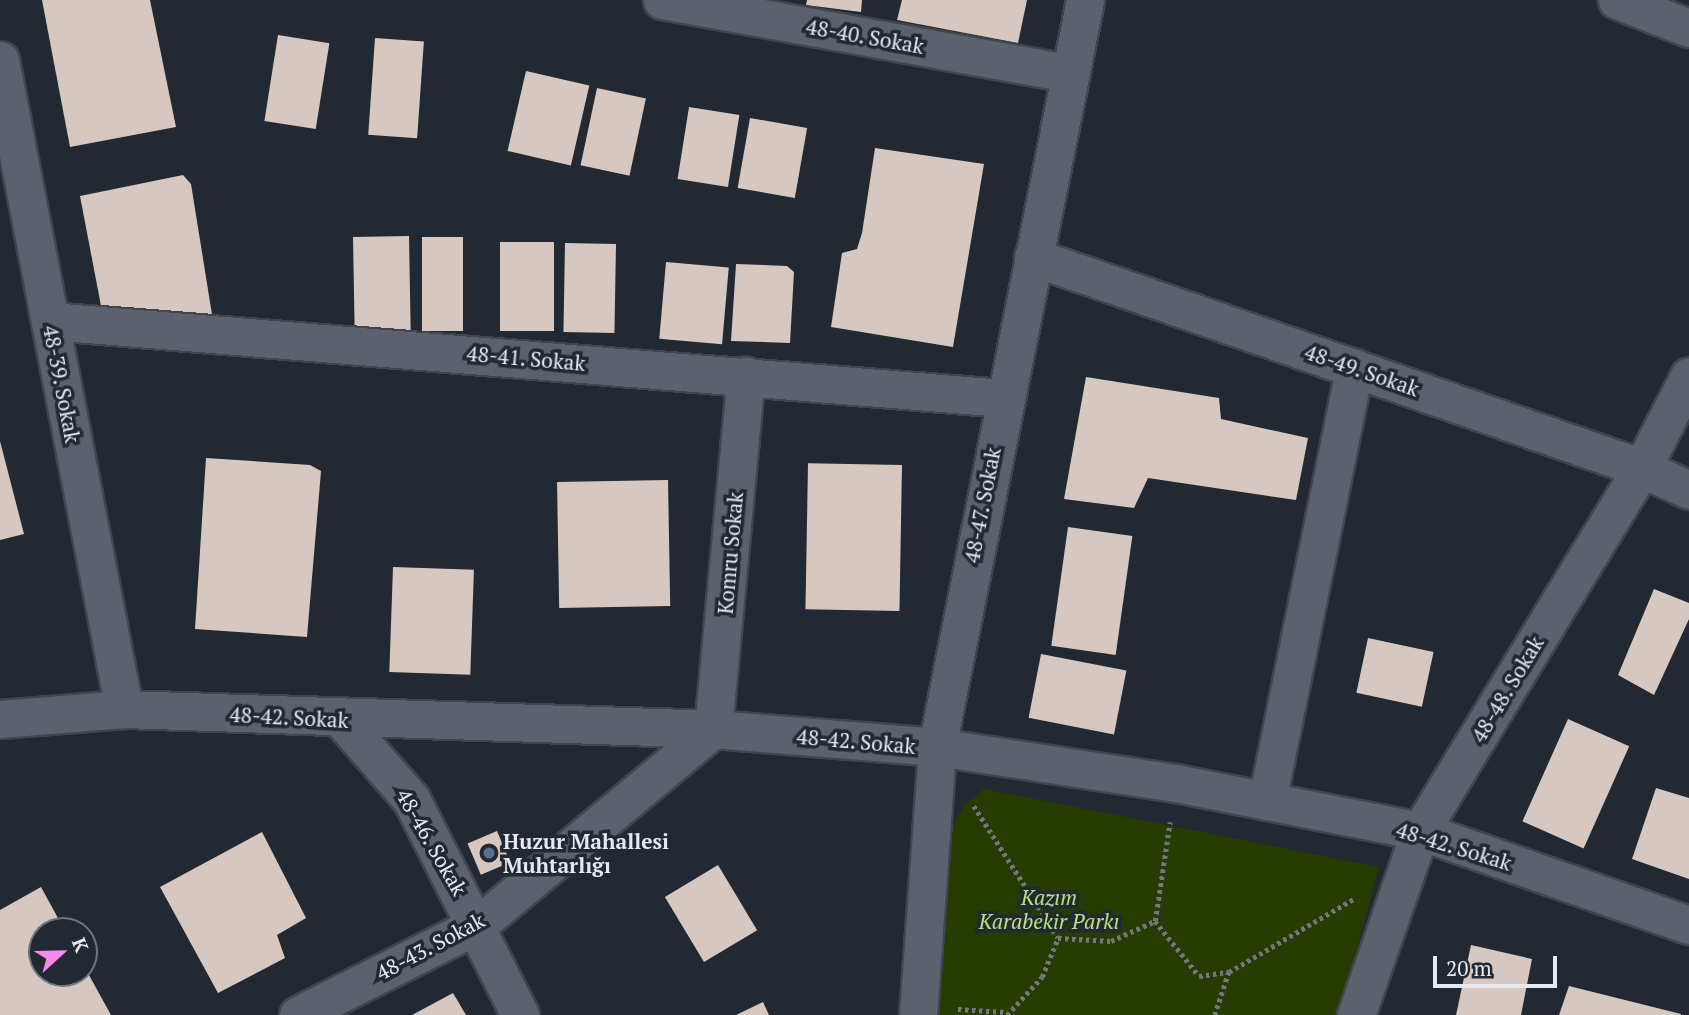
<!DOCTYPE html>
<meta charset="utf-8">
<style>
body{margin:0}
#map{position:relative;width:1689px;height:1015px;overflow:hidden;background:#232932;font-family:"PT Serif",serif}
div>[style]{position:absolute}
.green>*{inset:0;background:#283b01}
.building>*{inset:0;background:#d6c8c0;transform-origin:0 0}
.path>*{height:4.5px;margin-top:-2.25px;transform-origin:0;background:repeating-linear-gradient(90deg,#737780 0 3.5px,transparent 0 7px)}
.roads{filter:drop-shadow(2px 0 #41454d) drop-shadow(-2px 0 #41454d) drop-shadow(0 2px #41454d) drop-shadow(0 -2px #41454d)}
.minor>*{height:37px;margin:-18.5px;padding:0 18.5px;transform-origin:18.5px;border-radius:18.5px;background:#5c626d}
.dots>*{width:19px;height:19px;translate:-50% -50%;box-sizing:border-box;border:4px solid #232932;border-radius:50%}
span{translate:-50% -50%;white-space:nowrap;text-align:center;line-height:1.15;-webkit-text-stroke:7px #232932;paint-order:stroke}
.street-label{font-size:21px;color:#e6e9f0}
.poi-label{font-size:21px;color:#e6e9f0;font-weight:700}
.left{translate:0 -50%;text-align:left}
.park-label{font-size:21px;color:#b6e276;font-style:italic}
.north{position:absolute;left:28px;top:917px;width:70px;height:70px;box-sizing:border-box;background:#232932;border:2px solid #71767e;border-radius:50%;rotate:68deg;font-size:19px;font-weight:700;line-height:28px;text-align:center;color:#e6e9f0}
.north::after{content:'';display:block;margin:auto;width:24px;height:32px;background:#f788ec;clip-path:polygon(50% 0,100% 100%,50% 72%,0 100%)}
.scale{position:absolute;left:1433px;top:956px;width:124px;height:32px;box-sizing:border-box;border:4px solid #e6e9f0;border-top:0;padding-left:9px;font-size:21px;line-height:24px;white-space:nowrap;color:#e6e9f0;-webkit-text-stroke:5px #232932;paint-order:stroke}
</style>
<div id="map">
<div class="green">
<i style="clip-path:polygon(984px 789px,1379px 867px,1339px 1015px,930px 1015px,948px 832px,965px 805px)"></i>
</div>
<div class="building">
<i style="clip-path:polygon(42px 0,150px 0,176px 127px,70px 147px)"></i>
<i style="clip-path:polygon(807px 0,862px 0,861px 12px,806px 5px)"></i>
<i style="clip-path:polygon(902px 0,1027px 0,1018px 43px,897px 20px)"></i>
<i style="left:278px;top:35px;width:52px;height:87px;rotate:9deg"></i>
<i style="left:375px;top:38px;width:49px;height:97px;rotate:4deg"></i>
<i style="left:526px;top:71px;width:65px;height:82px;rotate:13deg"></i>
<i style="left:597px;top:88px;width:50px;height:79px;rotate:12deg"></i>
<i style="left:689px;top:107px;width:51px;height:73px;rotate:9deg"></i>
<i style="left:750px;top:118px;width:58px;height:71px;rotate:10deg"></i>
<i style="clip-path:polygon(875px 148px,984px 164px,953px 347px,831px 327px,842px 253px,857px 249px,862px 233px)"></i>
<i style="clip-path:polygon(183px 175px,191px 184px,214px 327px,106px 332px,80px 196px)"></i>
<i style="left:409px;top:236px;width:95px;height:56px;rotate:89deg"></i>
<i style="left:422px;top:237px;width:41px;height:94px"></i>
<i style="left:500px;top:242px;width:54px;height:89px"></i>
<i style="left:616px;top:244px;width:89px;height:51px;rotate:91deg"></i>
<i style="left:666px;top:262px;width:63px;height:77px;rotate:5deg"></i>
<i style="clip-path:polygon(736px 264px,787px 266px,794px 272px,790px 343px,731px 341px)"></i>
<i style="clip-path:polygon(1086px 377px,1219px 398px,1221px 419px,1308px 438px,1296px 500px,1148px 478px,1134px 508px,1064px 499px)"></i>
<i style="clip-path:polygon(0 441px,24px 534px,0 540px)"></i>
<i style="clip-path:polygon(206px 458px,310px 465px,321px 471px,307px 637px,195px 629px)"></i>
<i style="left:902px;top:465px;width:146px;height:94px;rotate:91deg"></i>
<i style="left:668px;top:480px;width:126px;height:111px;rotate:89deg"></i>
<i style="left:1068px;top:527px;width:65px;height:120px;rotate:8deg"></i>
<i style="left:393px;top:567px;width:81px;height:105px;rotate:2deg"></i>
<i style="clip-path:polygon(1654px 589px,1689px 603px,1689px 619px,1654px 695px,1618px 675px)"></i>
<i style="left:1368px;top:638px;width:67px;height:56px;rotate:12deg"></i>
<i style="left:1041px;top:654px;width:87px;height:65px;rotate:11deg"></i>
<i style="left:1568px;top:719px;width:67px;height:112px;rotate:24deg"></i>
<i style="clip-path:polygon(1656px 788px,1689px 798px,1689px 879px,1632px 859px)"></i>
<i style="left:497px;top:831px;width:34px;height:32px;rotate:67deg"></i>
<i style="clip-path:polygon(262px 832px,306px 918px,277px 935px,285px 958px,218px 993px,160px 887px)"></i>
<i style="left:718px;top:865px;width:76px;height:62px;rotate:59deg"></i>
<i style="clip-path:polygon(41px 887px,65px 931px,42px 931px,42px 973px,84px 973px,84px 966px,111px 1015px,0 1015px,0 910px)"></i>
<i style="clip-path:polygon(1471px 945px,1532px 959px,1521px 1015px,1456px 1015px)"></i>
<i style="clip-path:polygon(1569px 986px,1681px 1014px,1681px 1015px,1559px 1015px)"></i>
<i style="clip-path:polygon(453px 993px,466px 1015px,412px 1015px)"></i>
<i style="clip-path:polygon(763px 1002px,769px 1015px,736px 1015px)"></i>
</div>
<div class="path">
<i style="left:974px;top:806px;width:156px;rotate:57.5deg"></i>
<i style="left:1155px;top:921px;width:100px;rotate:-81.4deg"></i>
<i style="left:1229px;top:972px;width:146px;rotate:-30.4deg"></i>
<i style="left:958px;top:1009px;width:47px;rotate:3.7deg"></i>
<i style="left:1007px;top:1015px;width:52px;rotate:-47.4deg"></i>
<i style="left:1042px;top:977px;width:42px;rotate:-67.7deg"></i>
<i style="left:1058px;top:938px;width:53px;rotate:3.2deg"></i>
<i style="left:1111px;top:941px;width:48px;rotate:-24.4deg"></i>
<i style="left:1155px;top:921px;width:70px;rotate:51.3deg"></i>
<i style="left:1199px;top:976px;width:30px;rotate:-8deg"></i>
<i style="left:1229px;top:972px;width:45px;rotate:108deg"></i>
</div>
<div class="roads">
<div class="minor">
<i style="left:662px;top:0;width:413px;rotate:10.2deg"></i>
<i style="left:1617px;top:0;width:77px;rotate:21.3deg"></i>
<i style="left:0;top:60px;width:661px;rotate:79.18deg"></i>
<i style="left:1033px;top:257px;width:645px;rotate:19.11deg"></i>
<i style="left:1642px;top:468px;width:52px;rotate:25.1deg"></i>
<i style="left:50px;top:321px;width:955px;rotate:4.62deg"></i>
<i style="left:0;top:719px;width:124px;rotate:-4.6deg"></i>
<i style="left:124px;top:709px;width:589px;rotate:1.94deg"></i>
<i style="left:713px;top:729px;width:225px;rotate:4.6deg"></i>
<i style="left:937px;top:747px;width:241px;rotate:8.6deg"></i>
<i style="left:1175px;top:783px;width:250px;rotate:11.1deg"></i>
<i style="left:1420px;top:831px;width:285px;rotate:19.3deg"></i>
<i style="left:342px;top:720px;width:105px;rotate:48.9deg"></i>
<i style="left:411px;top:799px;width:242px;rotate:63.2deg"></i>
<i style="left:1267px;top:801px;width:442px;rotate:-78.6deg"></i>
<i style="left:298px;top:1015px;width:203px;rotate:-26.7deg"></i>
<i style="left:479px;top:924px;width:305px;rotate:-39.8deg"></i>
<i style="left:713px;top:729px;width:355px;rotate:-84.7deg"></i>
<i style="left:918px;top:1015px;width:269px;rotate:-85.9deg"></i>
<i style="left:937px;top:747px;width:762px;rotate:-78.79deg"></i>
<i style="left:1356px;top:1015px;width:195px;rotate:-70.8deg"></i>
<i style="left:1420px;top:831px;width:426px;rotate:-58.6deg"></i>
<i style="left:1642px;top:468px;width:103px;rotate:-62.9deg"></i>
</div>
</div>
<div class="dots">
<i style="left:489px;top:853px;background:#5c6f8a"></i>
</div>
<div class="street-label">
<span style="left:865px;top:36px;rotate:10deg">48-40. Sokak</span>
<span style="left:526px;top:358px;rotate:5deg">48-41. Sokak</span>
<span style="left:1362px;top:370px;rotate:19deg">48-49. Sokak</span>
<span style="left:62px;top:384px;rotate:79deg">48-39. Sokak</span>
<span style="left:982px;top:505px;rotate:-79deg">48-47. Sokak</span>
<span style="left:730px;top:553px;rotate:-85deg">Komru Sokak</span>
<span style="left:1507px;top:689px;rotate:-59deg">48-48. Sokak</span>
<span style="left:289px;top:717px;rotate:3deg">48-42. Sokak</span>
<span style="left:856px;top:741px;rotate:5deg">48-42. Sokak</span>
<span style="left:432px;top:842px;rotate:60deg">48-46. Sokak</span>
<span style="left:1454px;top:846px;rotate:17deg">48-42. Sokak</span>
<span style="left:430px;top:946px;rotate:-28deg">48-43. Sokak</span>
</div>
<div class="poi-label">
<span class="left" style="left:503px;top:853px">Huzur Mahallesi<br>Muhtarlığı</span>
</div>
<div class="park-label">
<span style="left:1049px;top:909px">Kazım<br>Karabekir Parkı</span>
</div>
<div class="north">K</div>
<div class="scale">20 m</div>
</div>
